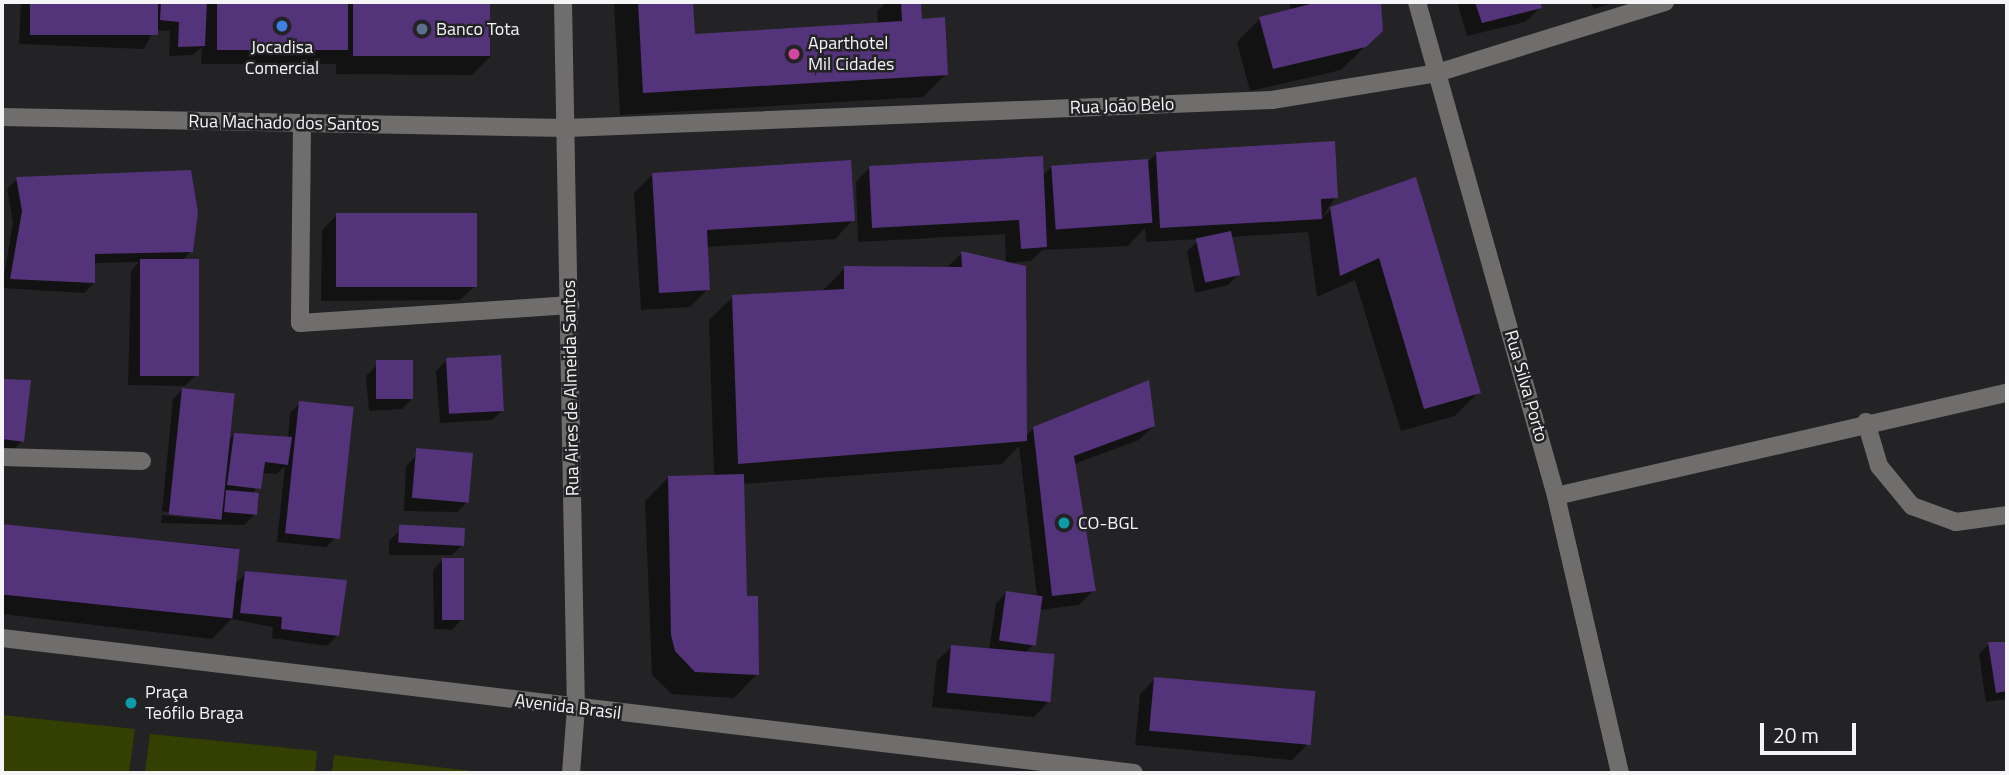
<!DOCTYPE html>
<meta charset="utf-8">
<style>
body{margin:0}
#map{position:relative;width:2009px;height:775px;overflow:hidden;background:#232225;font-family:"Titillium Web",sans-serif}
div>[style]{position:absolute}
.green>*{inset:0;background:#344002}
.shadow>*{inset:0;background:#0007}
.building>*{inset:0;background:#533379;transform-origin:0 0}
.minor>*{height:18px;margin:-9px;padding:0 9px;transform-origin:9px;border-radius:9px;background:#706e6d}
.dots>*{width:19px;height:19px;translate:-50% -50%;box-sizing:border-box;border:4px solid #232225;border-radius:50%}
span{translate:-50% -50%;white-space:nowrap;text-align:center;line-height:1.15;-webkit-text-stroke:5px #232225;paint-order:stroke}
.poi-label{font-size:18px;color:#f5f4f6}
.left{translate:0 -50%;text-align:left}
.street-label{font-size:18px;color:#f5f4f6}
.frame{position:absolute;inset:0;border:4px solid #f5f4f6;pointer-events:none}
.scale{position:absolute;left:1760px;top:723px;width:96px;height:32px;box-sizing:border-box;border:4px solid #f5f4f6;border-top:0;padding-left:9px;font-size:21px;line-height:24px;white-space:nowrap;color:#f5f4f6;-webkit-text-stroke:5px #232225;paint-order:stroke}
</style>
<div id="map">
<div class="green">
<i style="clip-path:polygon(2px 715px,135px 729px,129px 773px,2px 771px)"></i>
<i style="clip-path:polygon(150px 734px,317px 751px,315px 773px,145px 773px)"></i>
<i style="clip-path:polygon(334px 755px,489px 773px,332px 773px)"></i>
</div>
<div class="shadow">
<i style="clip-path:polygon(21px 2px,488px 2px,490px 57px,472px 75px,336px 74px,336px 64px,201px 64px,202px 47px,193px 55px,169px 56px,170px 31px,154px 30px,144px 49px,19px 44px)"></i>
<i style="clip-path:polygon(614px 2px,692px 2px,693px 36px,878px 24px,877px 11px,887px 2px,919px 2px,920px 21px,946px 74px,923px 97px,620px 115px)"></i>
<i style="clip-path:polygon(1289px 2px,1380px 2px,1382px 30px,1341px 70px,1250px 91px,1237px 42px,1260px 19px,1291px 12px)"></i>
<i style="clip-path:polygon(1457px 2px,1538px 2px,1540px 8px,1525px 22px,1467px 36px)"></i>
<i style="clip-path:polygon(1591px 2px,1616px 2px,1593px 9px)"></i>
<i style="clip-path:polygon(1157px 153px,1336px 197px,1320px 220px,1331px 209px,1415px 179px,1479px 392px,1455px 416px,1401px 431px,1355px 280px,1317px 297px,1308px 232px,1230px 237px,1238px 275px,1228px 285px,1195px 293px,1187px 251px,1200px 239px,1146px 242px,1145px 228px,1128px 246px,1042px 250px,1031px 261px,1009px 263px,1026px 436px,1034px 428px,1154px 425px,1139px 440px,1074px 464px,1094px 590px,1079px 605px,1039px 610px,1034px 644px,1024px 654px,1048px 702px,1034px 717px,932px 707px,937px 661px,951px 647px,989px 650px,996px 603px,1006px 593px,1037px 597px,1019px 446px,1002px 464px,743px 484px,745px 597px,757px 674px,734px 698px,672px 694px,652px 675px,645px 501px,668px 478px,714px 477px,709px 320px,733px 297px,821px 292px,845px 268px,946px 268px,962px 253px,1006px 263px,1005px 234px,858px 242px,856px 182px,870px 167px,1042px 176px,1052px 166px,1146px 164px)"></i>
<i style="clip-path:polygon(653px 174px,853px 220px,835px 239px,706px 247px,708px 289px,690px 307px,641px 310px,634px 193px)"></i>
<i style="clip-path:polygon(17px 179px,191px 251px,182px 261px,195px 376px,185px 386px,128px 385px,131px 271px,139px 262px,94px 263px,94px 283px,84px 293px,2px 288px,13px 222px,7px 189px)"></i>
<i style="clip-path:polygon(337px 215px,475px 286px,460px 300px,321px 301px,322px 230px)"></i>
<i style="clip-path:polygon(446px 361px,503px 410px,492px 420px,440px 423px,436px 371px)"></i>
<i style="clip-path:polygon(377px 365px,412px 399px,402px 409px,369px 411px,366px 376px)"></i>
<i style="clip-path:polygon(2px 381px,29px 382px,22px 441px,12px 451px,2px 450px)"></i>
<i style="clip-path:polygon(183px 389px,228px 441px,234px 434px,288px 438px,290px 413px,300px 403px,336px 537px,326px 547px,277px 542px,285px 466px,277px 474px,262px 473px,253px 494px,254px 515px,244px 525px,161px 523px,162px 515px,212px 520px,162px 511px,173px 399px)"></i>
<i style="clip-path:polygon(416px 456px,467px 502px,457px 512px,404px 511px,406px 466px)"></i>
<i style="clip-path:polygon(2px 526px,238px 548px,234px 585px,246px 573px,338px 635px,327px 646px,272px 638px,273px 627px,231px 619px,212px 639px,2px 614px)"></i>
<i style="clip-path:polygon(399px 531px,462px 545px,452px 555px,389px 555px,389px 541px)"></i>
<i style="clip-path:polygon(443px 559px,462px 619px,452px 630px,434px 629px,433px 570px)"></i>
<i style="clip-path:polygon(2007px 643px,2007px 699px,1986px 702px,1979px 654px,1989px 644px)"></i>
<i style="clip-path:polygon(1155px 679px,1307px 745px,1292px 760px,1135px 745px,1140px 694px)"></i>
</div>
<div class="building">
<i style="left:30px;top:2px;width:128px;height:33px"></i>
<i style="clip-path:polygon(161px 2px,207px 2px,205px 46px,178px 47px,179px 22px,160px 20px)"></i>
<i style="left:217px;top:2px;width:131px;height:48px"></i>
<i style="left:353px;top:2px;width:137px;height:54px"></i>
<i style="clip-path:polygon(638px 2px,693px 2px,695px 34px,902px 21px,901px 2px,921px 2px,922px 19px,945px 17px,948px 75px,643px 93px)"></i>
<i style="clip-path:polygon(1318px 2px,1381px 2px,1383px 31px,1366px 47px,1273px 69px,1259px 17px)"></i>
<i style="clip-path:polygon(1475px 2px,1540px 2px,1542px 8px,1482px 23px)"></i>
<i style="clip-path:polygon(1335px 141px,1338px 198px,1321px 199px,1322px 219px,1160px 228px,1156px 152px)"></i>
<i style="clip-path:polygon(1043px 156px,1047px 247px,1021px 249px,1019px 220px,872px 228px,869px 166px)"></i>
<i style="left:1148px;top:159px;width:64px;height:97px;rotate:86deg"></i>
<i style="clip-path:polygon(851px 160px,855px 221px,707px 230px,710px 290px,659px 293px,652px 173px)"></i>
<i style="clip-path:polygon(191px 170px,198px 212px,193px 252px,95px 254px,95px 283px,10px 279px,22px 211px,16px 177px)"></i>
<i style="clip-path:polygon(1416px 177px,1481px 393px,1424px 409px,1379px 258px,1340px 276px,1330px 207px)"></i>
<i style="left:336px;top:213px;width:141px;height:74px"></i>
<i style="left:1231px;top:231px;width:45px;height:36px;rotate:78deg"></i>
<i style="clip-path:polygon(961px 251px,1026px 266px,1027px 441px,738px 464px,732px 295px,844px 289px,844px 266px,962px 267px)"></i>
<i style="left:140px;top:259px;width:59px;height:117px"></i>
<i style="left:501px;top:355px;width:56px;height:55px;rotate:87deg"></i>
<i style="left:413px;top:360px;width:39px;height:37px;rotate:90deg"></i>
<i style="clip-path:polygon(2px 379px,31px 380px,24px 442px,2px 439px)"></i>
<i style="clip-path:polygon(1149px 380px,1155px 426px,1074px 456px,1096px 591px,1052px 596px,1033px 427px)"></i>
<i style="left:182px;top:388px;width:53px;height:127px;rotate:6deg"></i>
<i style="left:299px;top:401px;width:55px;height:133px;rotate:6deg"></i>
<i style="clip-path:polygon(234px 433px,292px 437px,288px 465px,265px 462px,261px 489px,227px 485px)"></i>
<i style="left:473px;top:453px;width:50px;height:57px;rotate:95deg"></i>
<i style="clip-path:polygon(744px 474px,747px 596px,758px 596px,759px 675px,695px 672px,675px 651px,671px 635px,668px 476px)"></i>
<i style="left:226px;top:490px;width:33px;height:22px;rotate:5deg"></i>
<i style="left:2px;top:524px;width:239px;height:70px;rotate:6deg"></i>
<i style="left:465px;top:528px;width:18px;height:66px;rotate:93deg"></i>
<i style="left:442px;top:558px;width:22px;height:62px"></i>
<i style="clip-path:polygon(245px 571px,347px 580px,339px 636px,281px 629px,282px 617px,240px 613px)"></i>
<i style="left:1006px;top:591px;width:37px;height:50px;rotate:8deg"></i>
<i style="clip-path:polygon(1988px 642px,2007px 642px,2007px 691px,1996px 693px)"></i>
<i style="left:951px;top:645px;width:104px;height:48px;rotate:5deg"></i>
<i style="left:1154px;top:677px;width:162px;height:54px;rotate:5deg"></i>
</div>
<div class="minor">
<i style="left:563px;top:2px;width:706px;rotate:88.95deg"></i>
<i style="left:576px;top:708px;width:65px;rotate:94.4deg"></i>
<i style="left:1417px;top:2px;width:513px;rotate:74.28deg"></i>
<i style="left:1556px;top:496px;width:284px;rotate:77deg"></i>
<i style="left:2px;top:117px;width:565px;rotate:1.12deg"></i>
<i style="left:567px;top:128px;width:706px;rotate:-2.27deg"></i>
<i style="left:1272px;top:100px;width:167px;rotate:-9.3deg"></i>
<i style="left:1437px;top:73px;width:239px;rotate:-17.3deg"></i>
<i style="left:302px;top:124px;width:199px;rotate:90.6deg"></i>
<i style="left:300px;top:323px;width:271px;rotate:-3.8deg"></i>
<i style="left:1866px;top:422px;width:46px;rotate:73.5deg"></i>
<i style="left:1879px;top:466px;width:52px;rotate:50.5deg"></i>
<i style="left:1912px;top:506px;width:47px;rotate:20deg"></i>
<i style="left:1956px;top:522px;width:51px;rotate:-7.8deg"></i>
<i style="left:2px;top:457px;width:140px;rotate:1.6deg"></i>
<i style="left:1556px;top:496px;width:463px;rotate:-12.9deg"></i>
<i style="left:2px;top:638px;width:1140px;rotate:6.8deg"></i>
</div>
<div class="dots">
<i style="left:282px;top:26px;background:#3f7fe0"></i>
<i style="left:422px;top:29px;background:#5c6f8a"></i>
<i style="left:794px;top:54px;background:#d1479c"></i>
<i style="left:1064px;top:523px;background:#0f9aa8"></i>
<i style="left:131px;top:703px;background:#0f9aa8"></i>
</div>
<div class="poi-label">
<span class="left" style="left:436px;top:29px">Banco Tota</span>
<span class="left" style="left:808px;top:54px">Aparthotel<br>Mil Cidades</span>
<span style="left:282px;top:58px">Jocadisa<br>Comercial</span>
<span class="left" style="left:1078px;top:523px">CO-BGL</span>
<span class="left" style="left:145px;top:703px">Praça<br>Teófilo Braga</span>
</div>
<div class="street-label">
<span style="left:1122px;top:106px;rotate:-2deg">Rua João Belo</span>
<span style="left:284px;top:123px;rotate:1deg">Rua Machado dos Santos</span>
<span style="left:1526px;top:386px;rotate:74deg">Rua Silva Porto</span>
<span style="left:571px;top:388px;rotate:-91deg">Rua Aires de Almeida Santos</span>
<span style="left:568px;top:707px;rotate:7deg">Avenida Brasil</span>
</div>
<div class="frame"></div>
<div class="scale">20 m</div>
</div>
